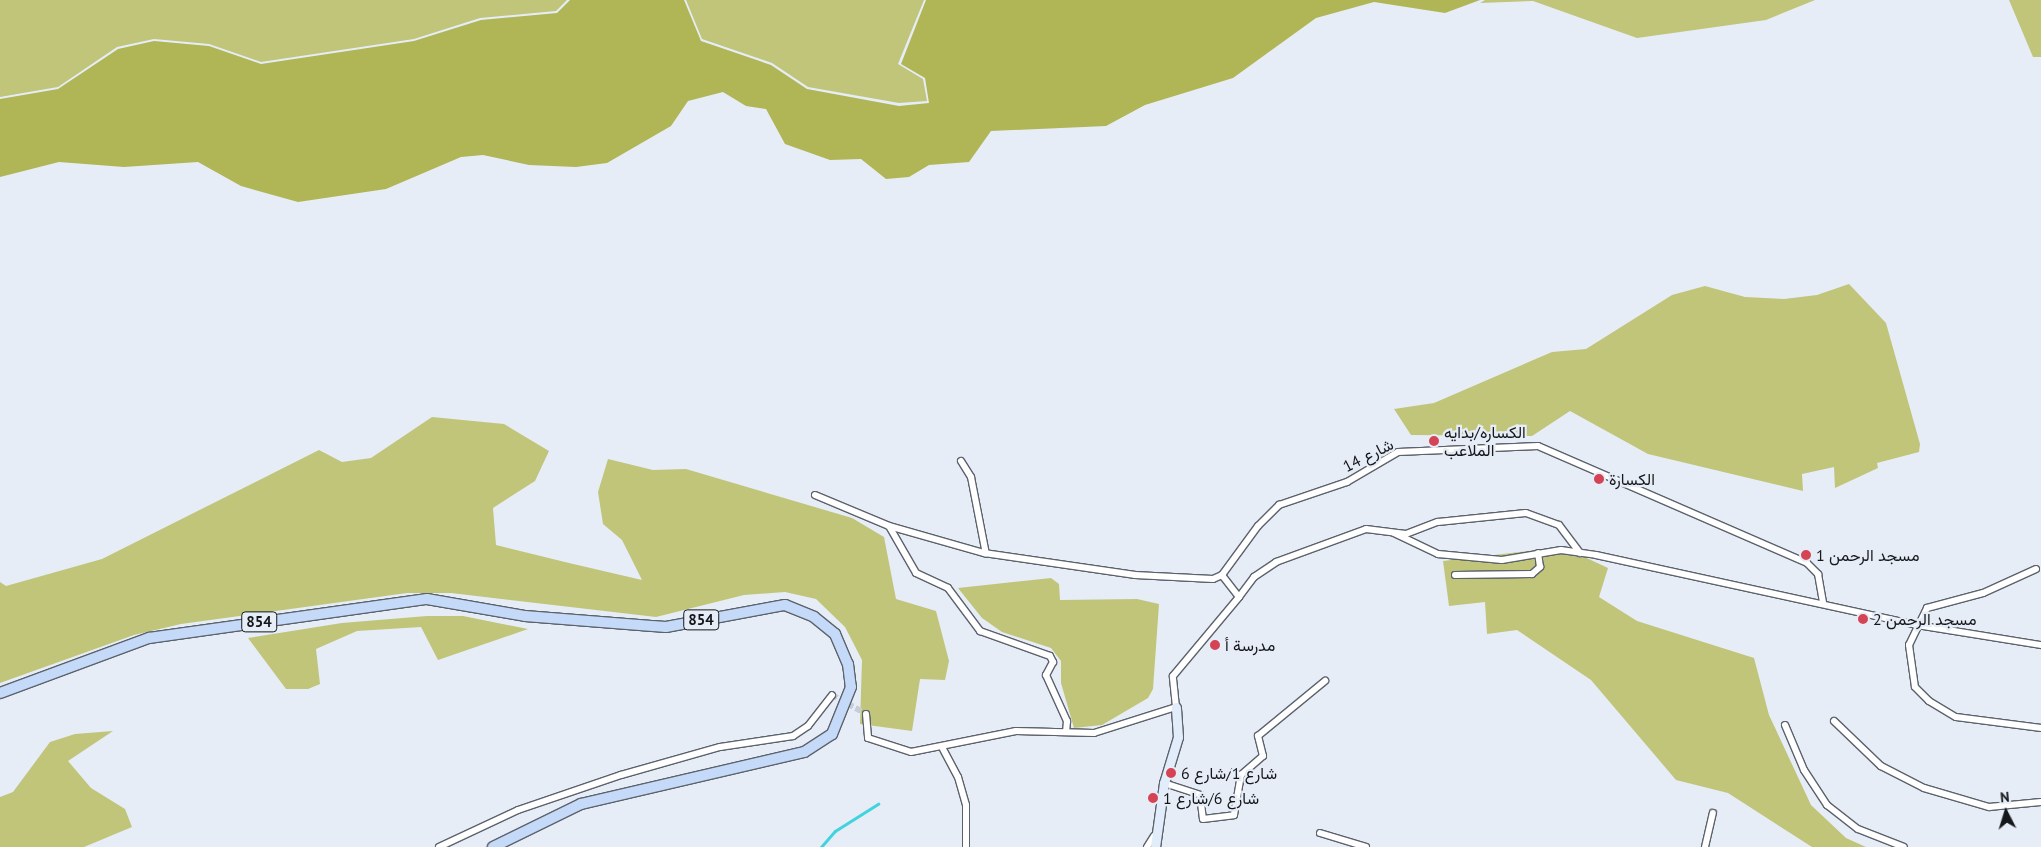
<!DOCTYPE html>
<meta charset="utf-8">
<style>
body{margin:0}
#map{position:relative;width:2041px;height:847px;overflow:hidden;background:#e6edf7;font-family:"PT Sans",Vazirmatn,sans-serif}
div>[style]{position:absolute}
.green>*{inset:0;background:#c0c57a}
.forest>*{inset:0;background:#b0b555}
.stream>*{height:2.5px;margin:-1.25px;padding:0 1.25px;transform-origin:1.25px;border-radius:1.25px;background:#41d3de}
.street-tunnel>*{height:6px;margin-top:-3px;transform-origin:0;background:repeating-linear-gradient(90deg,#c7cdd6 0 6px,transparent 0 9px)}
.roads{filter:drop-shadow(1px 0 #5c626b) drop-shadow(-1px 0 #5c626b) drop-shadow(0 1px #5c626b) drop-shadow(0 -1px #5c626b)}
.street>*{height:6px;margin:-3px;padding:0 3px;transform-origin:3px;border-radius:3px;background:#fff}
.secondary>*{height:9px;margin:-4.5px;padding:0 4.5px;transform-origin:4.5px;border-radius:4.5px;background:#e2edfc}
.primary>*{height:10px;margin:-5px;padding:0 5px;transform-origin:5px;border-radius:5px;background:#c5daf8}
.dots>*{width:14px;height:14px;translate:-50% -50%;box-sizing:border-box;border:2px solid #e6edf7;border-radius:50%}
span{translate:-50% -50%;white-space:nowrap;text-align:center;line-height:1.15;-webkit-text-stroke:4.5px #e6edf7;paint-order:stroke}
.shield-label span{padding:1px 4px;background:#e6edf7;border:1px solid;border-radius:4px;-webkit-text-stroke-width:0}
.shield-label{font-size:15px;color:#15181b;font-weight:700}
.poi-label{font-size:16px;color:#15181b}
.left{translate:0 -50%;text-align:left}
.street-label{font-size:16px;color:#15181b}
.north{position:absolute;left:1981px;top:787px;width:50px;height:50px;-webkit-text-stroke:4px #e6edf7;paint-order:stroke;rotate:355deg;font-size:14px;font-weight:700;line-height:20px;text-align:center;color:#15181b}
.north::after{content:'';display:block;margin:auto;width:18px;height:22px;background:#15181b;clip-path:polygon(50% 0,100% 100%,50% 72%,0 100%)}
</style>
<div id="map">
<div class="green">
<i style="clip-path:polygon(0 0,567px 0,556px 11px,480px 18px,414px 39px,261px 62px,209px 44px,154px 39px,117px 47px,58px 87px,0 97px)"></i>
<i style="clip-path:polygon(686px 0,924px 0,898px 64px,923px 79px,927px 101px,899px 103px,808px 87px,772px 63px,702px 39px)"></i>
<i style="clip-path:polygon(1485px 0,1815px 0,1766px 20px,1637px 38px,1533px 1px,1480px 3px)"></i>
<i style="clip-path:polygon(2009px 0,2041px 0,2041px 57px,2033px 57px)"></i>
<i style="clip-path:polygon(1849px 284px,1886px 323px,1920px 444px,1919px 452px,1877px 463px,1878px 468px,1835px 488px,1834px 467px,1802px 474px,1803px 491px,1648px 454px,1570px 411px,1532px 436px,1411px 435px,1394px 409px,1434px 403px,1552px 352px,1586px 349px,1672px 295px,1705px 286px,1745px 297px,1784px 299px,1817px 295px)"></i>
<i style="clip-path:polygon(432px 417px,504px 424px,549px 451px,535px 481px,493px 508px,496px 545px,569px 563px,642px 580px,622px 540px,603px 524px,598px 492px,608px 459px,653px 470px,686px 469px,852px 518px,884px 537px,896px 599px,936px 611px,949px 661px,945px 680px,920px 679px,912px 731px,860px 724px,862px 660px,845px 627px,816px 599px,785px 592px,744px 595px,656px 617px,451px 593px,407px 593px,181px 624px,134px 635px,0 683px,0 582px,6px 586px,102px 559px,319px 450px,342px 462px,371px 458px)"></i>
<i style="clip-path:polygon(1563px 547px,1608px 568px,1599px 597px,1637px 621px,1754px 658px,1769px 715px,1811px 805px,1846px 838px,1866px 847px,1812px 847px,1728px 793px,1676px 780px,1591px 680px,1517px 630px,1487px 634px,1485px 602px,1449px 606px,1443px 561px)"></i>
<i style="clip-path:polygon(1051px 578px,1059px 584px,1060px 600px,1137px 599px,1159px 604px,1153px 689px,1148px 698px,1102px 725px,1074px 728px,1061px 683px,1061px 661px,1051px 648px,1002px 632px,982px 618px,958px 588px)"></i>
<i style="clip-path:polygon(427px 616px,463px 616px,528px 629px,438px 660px,421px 627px,357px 631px,316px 649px,320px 684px,308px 689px,286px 689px,248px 638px,342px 623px)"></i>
<i style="clip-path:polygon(113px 731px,68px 761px,91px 788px,125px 809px,132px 827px,84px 847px,0 847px,0 797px,13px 792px,50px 742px,75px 734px)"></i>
</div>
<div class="forest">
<i style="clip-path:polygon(570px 0,684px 0,701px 41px,771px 65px,807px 89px,899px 106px,929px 103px,925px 78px,901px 64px,926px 0,1480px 0,1445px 13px,1374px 2px,1316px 18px,1233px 78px,1145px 105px,1106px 126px,991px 131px,969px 162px,929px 165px,909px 177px,886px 179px,861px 159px,830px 160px,785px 144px,766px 109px,746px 106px,723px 92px,688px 101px,671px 126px,607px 163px,576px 167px,529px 165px,483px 155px,461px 157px,386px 189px,298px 202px,241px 186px,198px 162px,124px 167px,59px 162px,0 177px,0 99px,58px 89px,118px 49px,154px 41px,209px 46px,261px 64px,414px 41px,481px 20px,557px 13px)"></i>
</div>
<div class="stream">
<i style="left:821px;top:847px;width:21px;rotate:-49deg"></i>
<i style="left:835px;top:831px;width:51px;rotate:-32.1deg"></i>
</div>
<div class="street-tunnel">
<i style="left:832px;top:695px;width:39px;rotate:29deg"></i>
</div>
<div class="roads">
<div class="street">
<i style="left:961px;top:461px;width:19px;rotate:58deg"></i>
<i style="left:971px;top:477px;width:78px;rotate:79deg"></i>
<i style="left:815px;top:495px;width:80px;rotate:22.7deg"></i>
<i style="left:889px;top:526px;width:99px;rotate:15.9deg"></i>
<i style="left:984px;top:553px;width:153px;rotate:8.3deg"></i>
<i style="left:1135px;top:575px;width:78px;rotate:2.9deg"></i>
<i style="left:1213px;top:579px;width:10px;rotate:-24deg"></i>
<i style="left:889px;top:526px;width:54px;rotate:60.1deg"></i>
<i style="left:916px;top:573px;width:35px;rotate:25deg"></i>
<i style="left:948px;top:588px;width:54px;rotate:53.3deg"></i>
<i style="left:980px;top:631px;width:74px;rotate:19.7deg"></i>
<i style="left:1050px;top:656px;width:7px;rotate:63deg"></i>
<i style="left:1053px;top:662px;width:15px;rotate:118deg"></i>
<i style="left:1046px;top:675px;width:51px;rotate:65.5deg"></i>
<i style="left:1067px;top:721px;width:11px;rotate:95deg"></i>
<i style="left:1394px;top:533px;width:49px;rotate:25.5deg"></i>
<i style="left:1438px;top:554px;width:64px;rotate:5.4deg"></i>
<i style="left:1502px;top:560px;width:60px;rotate:-9.6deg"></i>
<i style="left:1561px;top:550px;width:35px;rotate:8deg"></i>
<i style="left:1596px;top:555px;width:329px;rotate:12.3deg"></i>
<i style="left:1917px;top:625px;width:126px;rotate:9.2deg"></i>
<i style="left:2036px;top:569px;width:58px;rotate:155.6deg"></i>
<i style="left:1983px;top:593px;width:58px;rotate:165deg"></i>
<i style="left:1927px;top:608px;width:41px;rotate:115.9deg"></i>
<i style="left:1909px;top:645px;width:42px;rotate:81.9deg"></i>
<i style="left:1915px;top:687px;width:20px;rotate:45deg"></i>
<i style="left:1929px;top:701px;width:31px;rotate:31deg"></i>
<i style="left:1956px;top:717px;width:86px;rotate:7.4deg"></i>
<i style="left:1455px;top:575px;width:77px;rotate:-0.7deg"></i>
<i style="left:1532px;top:574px;width:11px;rotate:-41deg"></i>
<i style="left:1540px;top:567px;width:14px;rotate:-98deg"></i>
<i style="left:1239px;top:597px;width:25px;rotate:-53deg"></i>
<i style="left:1254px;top:577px;width:27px;rotate:-34deg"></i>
<i style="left:1276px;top:562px;width:96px;rotate:-20.1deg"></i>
<i style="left:1366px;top:529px;width:40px;rotate:7.1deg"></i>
<i style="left:1406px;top:534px;width:34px;rotate:-21deg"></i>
<i style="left:1438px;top:522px;width:88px;rotate:-5.8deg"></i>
<i style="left:1526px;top:513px;width:35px;rotate:20deg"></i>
<i style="left:1559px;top:525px;width:35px;rotate:53deg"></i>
<i style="left:866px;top:714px;width:24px;rotate:85deg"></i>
<i style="left:868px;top:738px;width:45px;rotate:18deg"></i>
<i style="left:911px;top:752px;width:107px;rotate:-11.3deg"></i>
<i style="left:1016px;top:731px;width:78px;rotate:1.5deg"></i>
<i style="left:1094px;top:733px;width:86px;rotate:-17.6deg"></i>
<i style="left:1176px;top:707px;width:31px;rotate:-96deg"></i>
<i style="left:1173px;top:676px;width:103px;rotate:-50.1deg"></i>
<i style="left:1239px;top:597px;width:28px;rotate:-128deg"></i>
<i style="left:1222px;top:575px;width:61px;rotate:-53.7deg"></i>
<i style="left:1258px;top:526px;width:30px;rotate:-45deg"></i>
<i style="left:1279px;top:505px;width:72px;rotate:-18.7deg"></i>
<i style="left:1347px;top:482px;width:59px;rotate:-30.5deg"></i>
<i style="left:1398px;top:452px;width:140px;rotate:-2.5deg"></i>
<i style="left:1538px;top:446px;width:293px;rotate:23.5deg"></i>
<i style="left:1807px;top:563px;width:16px;rotate:45deg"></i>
<i style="left:1818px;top:574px;width:29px;rotate:80deg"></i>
<i style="left:1834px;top:721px;width:65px;rotate:43.8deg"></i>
<i style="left:1881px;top:766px;width:48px;rotate:27.1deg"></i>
<i style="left:1924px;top:788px;width:68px;rotate:16.3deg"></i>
<i style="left:1989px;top:807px;width:52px;rotate:-5.5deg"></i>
<i style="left:1785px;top:725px;width:49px;rotate:67.1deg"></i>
<i style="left:1804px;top:770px;width:42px;rotate:56.7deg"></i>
<i style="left:1827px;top:805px;width:39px;rotate:38deg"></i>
<i style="left:1858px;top:829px;width:49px;rotate:21.4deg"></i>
<i style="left:943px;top:749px;width:32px;rotate:62deg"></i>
<i style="left:958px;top:777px;width:29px;rotate:74deg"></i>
<i style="left:966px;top:805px;width:42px;rotate:90deg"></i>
<i style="left:1164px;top:783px;width:38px;rotate:18deg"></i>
<i style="left:1200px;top:795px;width:24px;rotate:83deg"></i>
<i style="left:1203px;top:819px;width:31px;rotate:-7deg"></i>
<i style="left:1234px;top:815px;width:41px;rotate:-80.1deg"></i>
<i style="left:1241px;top:775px;width:29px;rotate:-41deg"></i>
<i style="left:1263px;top:756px;width:21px;rotate:-104deg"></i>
<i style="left:1258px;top:736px;width:87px;rotate:-39.4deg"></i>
<i style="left:1320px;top:833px;width:48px;rotate:16.9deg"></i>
<i style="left:439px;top:847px;width:87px;rotate:-25.1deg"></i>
<i style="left:518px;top:810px;width:109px;rotate:-18.8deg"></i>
<i style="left:621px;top:775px;width:103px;rotate:-15.8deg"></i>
<i style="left:720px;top:747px;width:74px;rotate:-8.6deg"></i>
<i style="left:793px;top:736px;width:18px;rotate:-34deg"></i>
<i style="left:808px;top:726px;width:39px;rotate:-52deg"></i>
<i style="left:1147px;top:847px;width:13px;rotate:-58deg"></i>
<i style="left:1705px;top:847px;width:35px;rotate:-77deg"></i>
</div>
<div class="secondary">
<i style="left:1155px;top:847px;width:65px;rotate:-82deg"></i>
<i style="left:1164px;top:783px;width:48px;rotate:-73.1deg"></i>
<i style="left:1178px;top:737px;width:30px;rotate:-94deg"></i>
</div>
<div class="primary">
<i style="left:0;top:693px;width:159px;rotate:-20.3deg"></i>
<i style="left:149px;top:638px;width:281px;rotate:-8deg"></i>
<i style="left:427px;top:599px;width:99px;rotate:9.8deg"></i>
<i style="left:525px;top:616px;width:141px;rotate:4.5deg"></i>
<i style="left:666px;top:627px;width:121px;rotate:-10.5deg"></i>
<i style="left:785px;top:605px;width:31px;rotate:22deg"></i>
<i style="left:814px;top:617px;width:27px;rotate:39deg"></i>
<i style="left:835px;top:634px;width:33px;rotate:67deg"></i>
<i style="left:848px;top:664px;width:23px;rotate:83deg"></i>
<i style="left:851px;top:687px;width:51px;rotate:112deg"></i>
<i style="left:832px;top:734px;width:33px;rotate:147deg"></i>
<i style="left:804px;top:752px;width:229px;rotate:166.9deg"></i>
<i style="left:581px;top:804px;width:98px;rotate:154deg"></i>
</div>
</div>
<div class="dots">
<i style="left:1434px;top:441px;background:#d44455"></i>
<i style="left:1599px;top:479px;background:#d44455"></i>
<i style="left:1806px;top:555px;background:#d44455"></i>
<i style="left:1863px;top:619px;background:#d44455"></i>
<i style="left:1215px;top:645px;background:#d44455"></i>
<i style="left:1171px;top:773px;background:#d44455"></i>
<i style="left:1153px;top:798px;background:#d44455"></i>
</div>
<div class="shield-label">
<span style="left:701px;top:620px">854</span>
<span style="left:259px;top:622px">854</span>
</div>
<div class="poi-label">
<span class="left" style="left:1444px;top:441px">الكساره/بدايه<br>الملاعب</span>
<span class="left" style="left:1609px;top:479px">الكسارة</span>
<span class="left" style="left:1816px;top:555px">مسجد الرحمن 1</span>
<span class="left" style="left:1873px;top:619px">مسجد الرحمن 2</span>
<span class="left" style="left:1225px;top:645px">مدرسة أ</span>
<span class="left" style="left:1181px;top:773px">شارع 1/شارع 6</span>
<span class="left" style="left:1163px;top:798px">شارع 6/شارع 1</span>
</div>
<div class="street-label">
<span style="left:1368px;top:455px;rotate:-27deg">شارع 14</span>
</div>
<div class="north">N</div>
</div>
